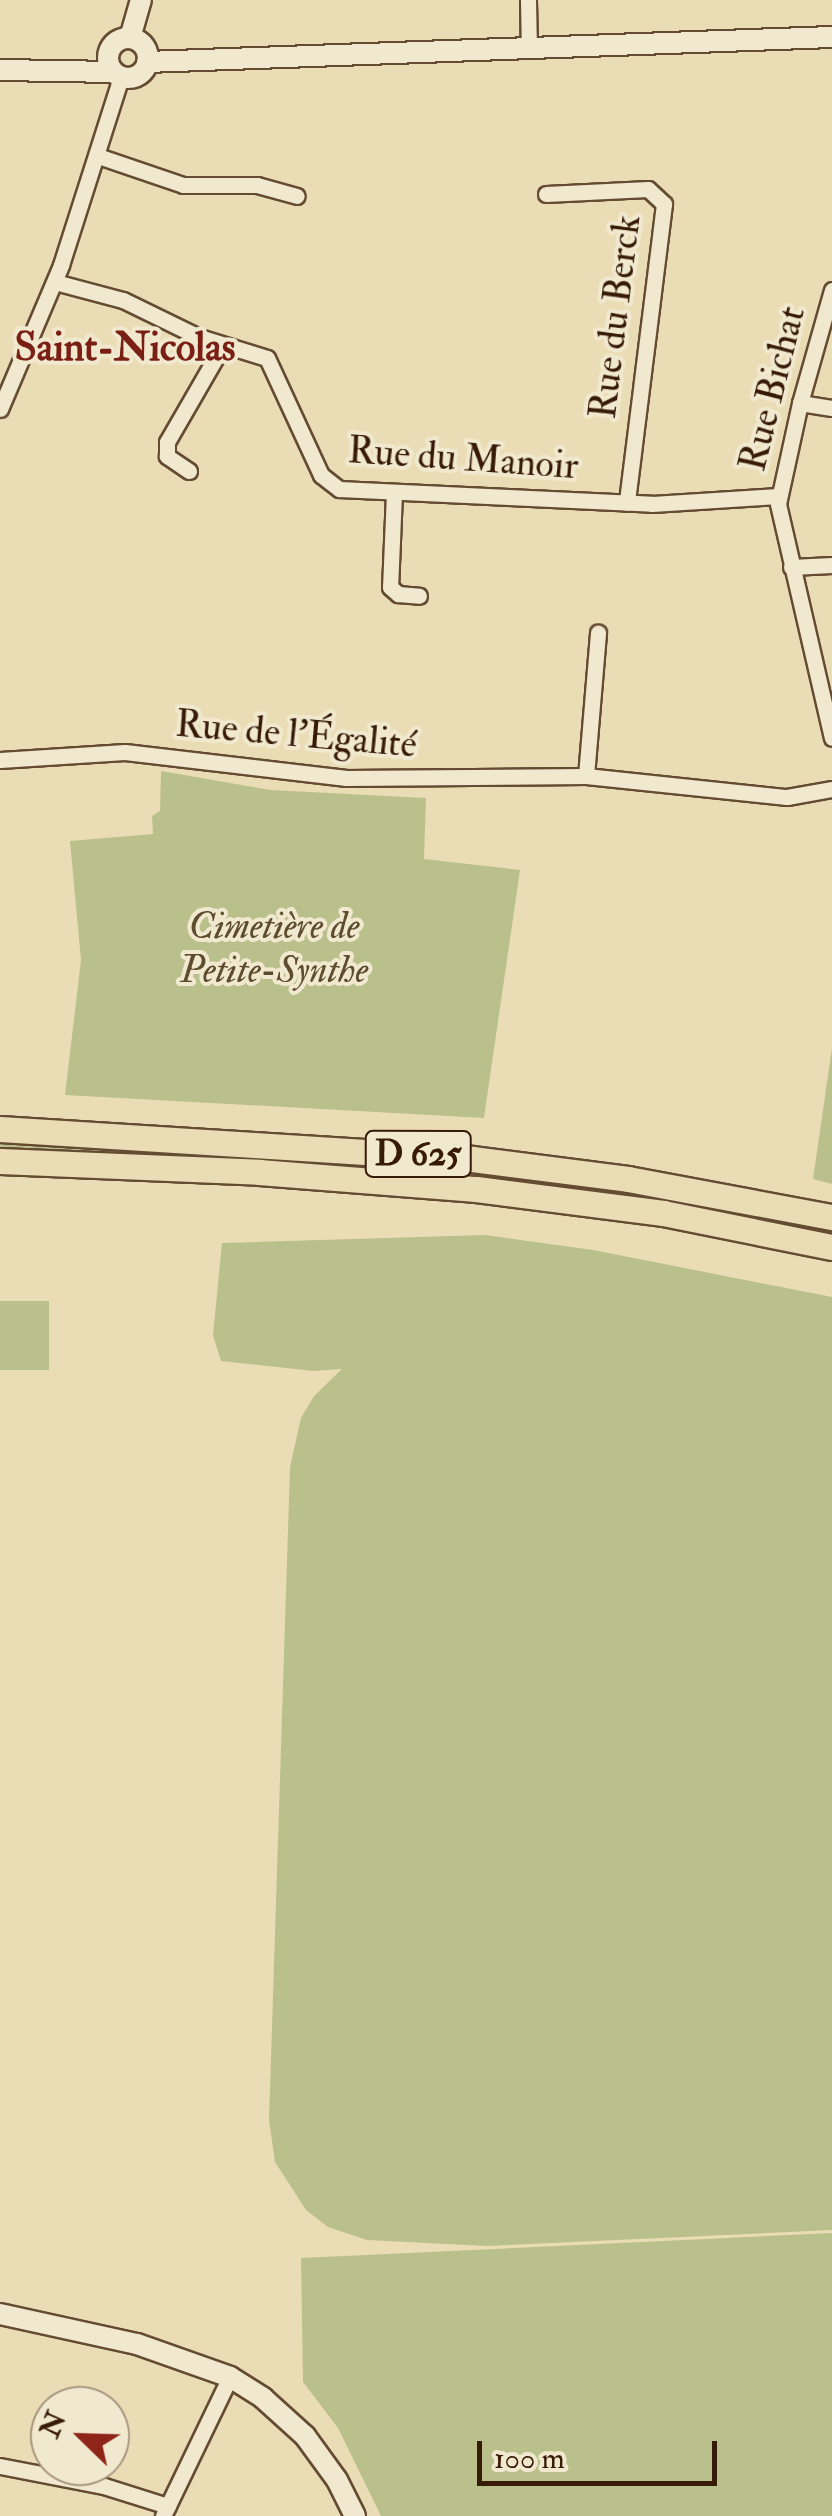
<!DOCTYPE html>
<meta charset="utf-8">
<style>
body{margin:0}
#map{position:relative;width:832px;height:2516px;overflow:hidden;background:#eaddb5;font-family:"IM FELL Double Pica",serif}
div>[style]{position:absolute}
.green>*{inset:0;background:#bac08b;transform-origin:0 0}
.roads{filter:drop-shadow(2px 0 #644b32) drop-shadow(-2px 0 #644b32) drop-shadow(0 2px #644b32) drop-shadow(0 -2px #644b32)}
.minor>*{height:15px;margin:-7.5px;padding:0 7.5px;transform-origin:7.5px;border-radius:7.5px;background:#f1e9cf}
.tertiary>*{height:20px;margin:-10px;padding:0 10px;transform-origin:10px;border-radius:10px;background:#f1e9cf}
.tertiary>.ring{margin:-10px;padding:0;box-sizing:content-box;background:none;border:20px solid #f1e9cf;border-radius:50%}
.trunk>*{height:25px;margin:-12.5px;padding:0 12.5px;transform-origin:12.5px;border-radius:12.5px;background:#eaddb5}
span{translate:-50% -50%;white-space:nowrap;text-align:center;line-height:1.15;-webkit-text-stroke:8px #f1e9cf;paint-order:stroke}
.shield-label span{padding:2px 8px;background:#f1e9cf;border:2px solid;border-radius:8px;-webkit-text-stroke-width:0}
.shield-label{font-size:35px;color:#371a07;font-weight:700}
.street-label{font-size:38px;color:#371a07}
.park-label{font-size:38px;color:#5e4c2f;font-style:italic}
.neighbourhood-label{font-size:40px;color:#7a1f14;font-weight:700}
.north{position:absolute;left:30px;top:2386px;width:100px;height:100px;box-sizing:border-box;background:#f1e9cf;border:2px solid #a7967f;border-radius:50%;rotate:293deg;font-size:28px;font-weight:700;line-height:40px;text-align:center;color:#371a07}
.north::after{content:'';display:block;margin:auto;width:35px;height:45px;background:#8f2418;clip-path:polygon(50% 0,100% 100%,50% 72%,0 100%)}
.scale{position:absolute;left:477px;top:2441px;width:240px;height:45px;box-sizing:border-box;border:5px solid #371a07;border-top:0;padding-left:12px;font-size:30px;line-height:35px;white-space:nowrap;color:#371a07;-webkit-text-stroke:8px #f1e9cf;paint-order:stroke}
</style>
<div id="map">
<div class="green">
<i style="clip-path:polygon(161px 771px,270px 790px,426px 798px,424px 859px,520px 870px,484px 1118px,65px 1095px,81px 960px,70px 841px,153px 834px,152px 816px,160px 811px)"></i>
<i style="clip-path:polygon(832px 1048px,832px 1184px,813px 1179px)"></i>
<i style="clip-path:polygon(0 1140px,233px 1151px,545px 1177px,781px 1215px,779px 1224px,695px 1207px,0 1152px)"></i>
<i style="clip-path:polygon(485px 1235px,593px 1250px,832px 1297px,832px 2230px,487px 2246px,367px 2240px,328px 2227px,306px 2210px,275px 2162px,269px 2120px,290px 1467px,301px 1418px,314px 1396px,342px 1369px,314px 1371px,221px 1361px,213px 1335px,222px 1243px)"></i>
<i style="left:0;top:1301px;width:49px;height:69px"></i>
<i style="clip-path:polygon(832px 2233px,832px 2516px,381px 2516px,338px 2428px,303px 2382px,301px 2258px)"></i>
</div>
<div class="roads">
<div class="minor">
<i style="left:528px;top:0;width:50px;rotate:88.9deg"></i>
<i style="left:98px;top:156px;width:90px;rotate:18.8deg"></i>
<i style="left:183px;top:185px;width:74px"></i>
<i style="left:257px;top:185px;width:41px;rotate:15.4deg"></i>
<i style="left:546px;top:194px;width:102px;rotate:-2.8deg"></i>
<i style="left:648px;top:189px;width:22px;rotate:43deg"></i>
<i style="left:664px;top:204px;width:301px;rotate:97.1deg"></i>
<i style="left:55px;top:282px;width:70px;rotate:14.8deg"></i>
<i style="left:123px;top:300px;width:85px;rotate:26deg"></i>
<i style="left:199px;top:337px;width:71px;rotate:17.2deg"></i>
<i style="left:267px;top:358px;width:129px;rotate:65.2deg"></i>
<i style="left:321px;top:475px;width:23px;rotate:38deg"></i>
<i style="left:339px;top:489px;width:313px;rotate:2.7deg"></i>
<i style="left:652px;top:504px;width:126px;rotate:-3.6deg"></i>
<i style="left:832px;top:290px;width:117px;rotate:105.8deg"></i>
<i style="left:800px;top:403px;width:103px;rotate:102.3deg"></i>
<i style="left:778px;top:504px;width:240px;rotate:77deg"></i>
<i style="left:800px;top:403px;width:32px;rotate:9deg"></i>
<i style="left:0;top:409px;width:156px;rotate:-67deg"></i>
<i style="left:61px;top:265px;width:197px;rotate:-72.3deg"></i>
<i style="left:189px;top:471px;width:27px;rotate:-146deg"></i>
<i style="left:167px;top:456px;width:14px;rotate:-90deg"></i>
<i style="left:167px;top:442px;width:112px;rotate:-60deg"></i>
<i style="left:394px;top:493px;width:94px;rotate:92.4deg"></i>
<i style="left:390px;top:587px;width:11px;rotate:41deg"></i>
<i style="left:398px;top:594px;width:21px;rotate:5deg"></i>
<i style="left:791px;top:567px;width:41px;rotate:-2.8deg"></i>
<i style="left:0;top:760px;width:125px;rotate:-3.7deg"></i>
<i style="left:125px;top:752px;width:223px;rotate:6.7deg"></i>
<i style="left:346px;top:778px;width:240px;rotate:-0.5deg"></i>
<i style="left:586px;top:776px;width:202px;rotate:6deg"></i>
<i style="left:787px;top:797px;width:46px;rotate:-10.1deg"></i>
<i style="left:586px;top:776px;width:144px;rotate:-85.2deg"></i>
<i style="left:0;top:2466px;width:106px;rotate:10.9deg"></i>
<i style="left:104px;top:2486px;width:67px;rotate:17.4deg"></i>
<i style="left:163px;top:2516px;width:154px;rotate:-64.3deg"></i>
</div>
<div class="tertiary">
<i class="ring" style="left:108px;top:38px;width:20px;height:20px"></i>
<i style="left:130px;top:38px;width:40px;rotate:-74deg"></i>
<i style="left:147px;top:62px;width:685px;rotate:-2.09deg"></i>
<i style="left:0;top:70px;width:113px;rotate:1deg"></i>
<i style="left:0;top:2314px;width:140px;rotate:12.4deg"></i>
<i style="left:137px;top:2344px;width:99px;rotate:19.5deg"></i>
<i style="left:230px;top:2377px;width:39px;rotate:32deg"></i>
<i style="left:263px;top:2398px;width:57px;rotate:42.1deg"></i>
<i style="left:305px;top:2436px;width:54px;rotate:54deg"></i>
<i style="left:337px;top:2480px;width:40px;rotate:63.4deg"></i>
</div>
<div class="trunk">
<i style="left:0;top:1129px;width:473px;rotate:3.6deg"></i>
<i style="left:472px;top:1159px;width:157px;rotate:7.3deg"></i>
<i style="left:628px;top:1179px;width:208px;rotate:10.6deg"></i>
<i style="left:0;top:1161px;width:259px;rotate:2.4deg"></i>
<i style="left:259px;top:1172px;width:218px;rotate:4.5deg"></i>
<i style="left:476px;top:1189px;width:189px;rotate:7.3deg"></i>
<i style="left:663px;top:1213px;width:172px;rotate:11.4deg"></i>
</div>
</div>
<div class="shield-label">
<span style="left:418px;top:1154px">D 625</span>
</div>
<div class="street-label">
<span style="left:616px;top:317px;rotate:-83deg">Rue du Berck</span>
<span style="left:773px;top:389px;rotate:-76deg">Rue Bichat</span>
<span style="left:463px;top:459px;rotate:4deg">Rue du Manoir</span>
<span style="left:296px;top:735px;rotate:5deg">Rue de l'Égalité</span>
</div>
<div class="park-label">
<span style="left:274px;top:949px">Cimetière de<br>Petite-Synthe</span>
</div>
<div class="neighbourhood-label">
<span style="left:125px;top:348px">Saint-Nicolas</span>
</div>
<div class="north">N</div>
<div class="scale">100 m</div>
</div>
